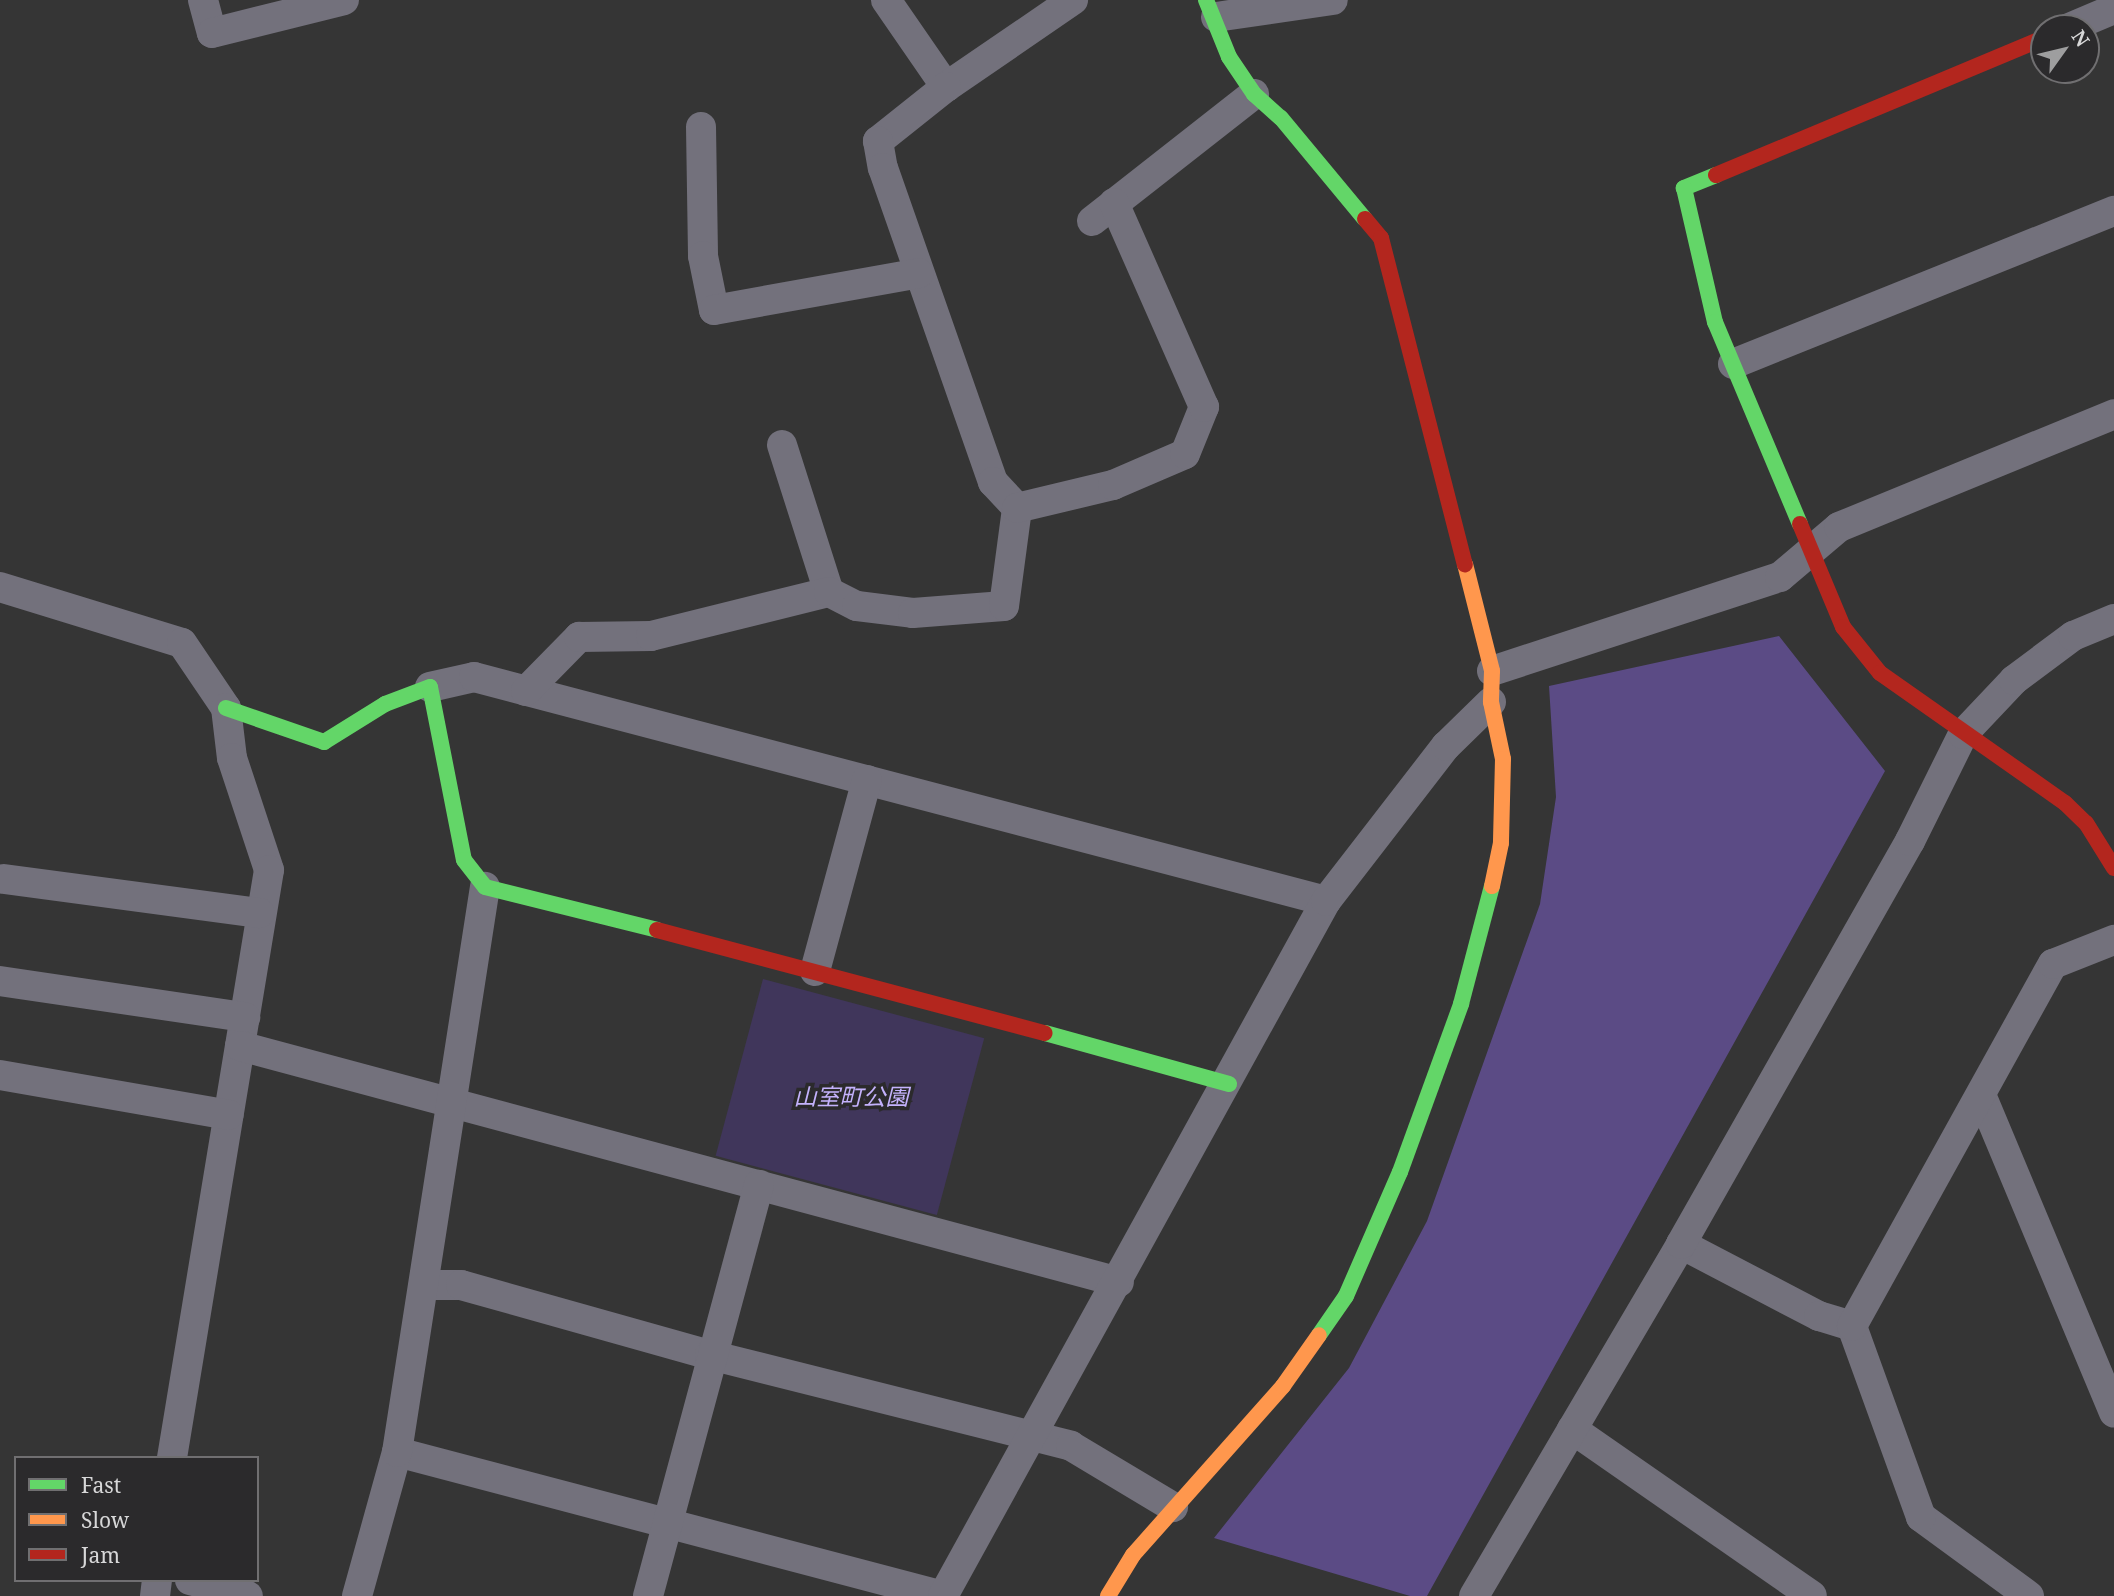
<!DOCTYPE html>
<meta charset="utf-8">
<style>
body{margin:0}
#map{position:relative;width:2114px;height:1596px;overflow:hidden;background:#353535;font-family:"Noto Serif","Noto Sans JP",serif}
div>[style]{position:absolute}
.green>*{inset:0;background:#40365b;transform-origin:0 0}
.water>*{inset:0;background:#5b4b85}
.street>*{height:30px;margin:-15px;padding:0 15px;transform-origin:15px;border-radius:15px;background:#73717c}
.fast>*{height:16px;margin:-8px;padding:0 8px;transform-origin:8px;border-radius:8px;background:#63d668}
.slow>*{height:16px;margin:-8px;padding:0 8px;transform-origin:8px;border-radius:8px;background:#ff974d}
.jam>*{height:16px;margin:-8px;padding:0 8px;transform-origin:8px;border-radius:8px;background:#b3261e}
span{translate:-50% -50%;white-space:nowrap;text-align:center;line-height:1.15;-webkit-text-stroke:7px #2b2a2c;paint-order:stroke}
.park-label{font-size:23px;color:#c4b2fc;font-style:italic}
.legend{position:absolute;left:14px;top:1456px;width:245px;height:126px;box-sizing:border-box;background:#2b2a2c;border:2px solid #706f71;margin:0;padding:9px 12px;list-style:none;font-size:21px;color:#d7d7d8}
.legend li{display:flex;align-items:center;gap:14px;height:35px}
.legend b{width:35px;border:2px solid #706f71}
.north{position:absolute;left:2030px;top:14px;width:70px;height:70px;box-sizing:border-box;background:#2b2a2c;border:2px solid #706f71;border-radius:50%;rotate:56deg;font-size:19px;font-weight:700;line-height:28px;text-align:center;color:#d7d7d8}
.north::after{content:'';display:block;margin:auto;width:24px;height:32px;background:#9e9e9f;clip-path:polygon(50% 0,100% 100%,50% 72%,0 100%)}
</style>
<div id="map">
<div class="green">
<i style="left:763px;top:979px;width:229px;height:183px;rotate:15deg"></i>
</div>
<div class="water">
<i style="clip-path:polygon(1779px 636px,1885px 771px,1427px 1596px,1410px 1596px,1214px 1538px,1349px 1368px,1427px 1221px,1540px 904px,1556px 797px,1549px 686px)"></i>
</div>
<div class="street">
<i style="left:203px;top:0;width:34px;rotate:75deg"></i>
<i style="left:212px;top:33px;width:136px;rotate:-14deg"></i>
<i style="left:886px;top:0;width:106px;rotate:55.4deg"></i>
<i style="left:946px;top:87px;width:154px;rotate:-34.4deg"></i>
<i style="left:1216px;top:17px;width:118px;rotate:-8.3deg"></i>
<i style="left:2069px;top:28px;width:49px;rotate:-22.9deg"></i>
<i style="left:946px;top:87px;width:87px;rotate:141.5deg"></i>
<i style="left:878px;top:141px;width:27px;rotate:80deg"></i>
<i style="left:883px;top:168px;width:333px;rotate:70.7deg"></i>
<i style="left:993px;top:482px;width:35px;rotate:47deg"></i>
<i style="left:701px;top:127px;width:129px;rotate:89.1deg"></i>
<i style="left:703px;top:256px;width:55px;rotate:78.5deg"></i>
<i style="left:714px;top:310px;width:208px;rotate:-10.2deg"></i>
<i style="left:1092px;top:221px;width:206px;rotate:-38.1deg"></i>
<i style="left:1733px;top:364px;width:411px;rotate:-21.9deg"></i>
<i style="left:782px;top:445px;width:154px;rotate:72.3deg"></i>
<i style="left:0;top:587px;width:190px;rotate:17.1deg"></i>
<i style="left:182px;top:643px;width:78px;rotate:55.9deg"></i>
<i style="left:226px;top:708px;width:50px;rotate:83.2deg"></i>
<i style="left:232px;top:758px;width:118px;rotate:71.7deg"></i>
<i style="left:269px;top:870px;width:596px;rotate:99.37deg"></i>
<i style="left:1492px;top:671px;width:303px;rotate:-18.1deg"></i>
<i style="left:1780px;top:577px;width:77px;rotate:-40.3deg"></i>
<i style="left:1839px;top:527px;width:297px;rotate:-22.3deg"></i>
<i style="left:430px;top:687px;width:45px;rotate:-12.8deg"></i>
<i style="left:474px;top:677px;width:881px;rotate:14.73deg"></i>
<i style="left:526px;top:691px;width:76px;rotate:-45.5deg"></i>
<i style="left:579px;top:637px;width:72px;rotate:-0.8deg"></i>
<i style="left:651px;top:636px;width:183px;rotate:-13.9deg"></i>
<i style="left:829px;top:592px;width:31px;rotate:27deg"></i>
<i style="left:857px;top:606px;width:56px;rotate:7.1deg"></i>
<i style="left:913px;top:613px;width:91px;rotate:-4.4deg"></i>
<i style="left:1004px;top:606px;width:99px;rotate:-82.4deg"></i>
<i style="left:1017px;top:508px;width:99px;rotate:-13.5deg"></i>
<i style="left:1113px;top:485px;width:78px;rotate:-23.3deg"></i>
<i style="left:1185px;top:454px;width:51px;rotate:-68deg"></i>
<i style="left:1204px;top:407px;width:223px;rotate:-113.8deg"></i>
<i style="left:4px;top:879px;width:258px;rotate:7.6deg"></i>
<i style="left:815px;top:971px;width:198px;rotate:-74.8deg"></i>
<i style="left:0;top:981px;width:248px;rotate:8.4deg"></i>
<i style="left:240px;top:1046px;width:910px;rotate:15.03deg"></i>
<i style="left:0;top:1075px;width:232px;rotate:9.9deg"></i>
<i style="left:1982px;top:1097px;width:342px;rotate:67.3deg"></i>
<i style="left:1681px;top:1244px;width:156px;rotate:27.6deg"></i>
<i style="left:1819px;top:1316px;width:34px;rotate:17deg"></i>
<i style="left:426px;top:1285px;width:35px"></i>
<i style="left:461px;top:1285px;width:259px;rotate:15.7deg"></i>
<i style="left:710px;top:1355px;width:372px;rotate:14.1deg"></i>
<i style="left:1071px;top:1446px;width:119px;rotate:30.9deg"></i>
<i style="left:1572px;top:1429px;width:292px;rotate:34.8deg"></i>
<i style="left:397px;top:1452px;width:565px;rotate:14.77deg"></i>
<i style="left:943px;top:1596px;width:794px;rotate:-61.14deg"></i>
<i style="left:1326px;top:901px;width:196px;rotate:-52.3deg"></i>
<i style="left:1446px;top:746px;width:63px;rotate:-44.4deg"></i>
<i style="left:190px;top:1580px;width:60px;rotate:15.4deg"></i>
<i style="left:155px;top:1596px;width:16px;rotate:-83deg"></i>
<i style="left:357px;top:1596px;width:149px;rotate:-74.5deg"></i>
<i style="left:397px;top:1452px;width:572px;rotate:-81.15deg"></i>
<i style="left:648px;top:1596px;width:426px;rotate:-74.9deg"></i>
<i style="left:1474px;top:1596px;width:408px;rotate:-59.5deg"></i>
<i style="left:1681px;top:1244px;width:464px;rotate:-60.4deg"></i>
<i style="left:1910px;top:841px;width:119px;rotate:-63.6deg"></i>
<i style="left:1963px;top:734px;width:74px;rotate:-46.6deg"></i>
<i style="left:2014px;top:680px;width:74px;rotate:-36.7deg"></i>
<i style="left:2073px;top:636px;width:44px;rotate:-22.5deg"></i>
<i style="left:2029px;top:1596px;width:134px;rotate:-143.8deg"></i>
<i style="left:1921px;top:1517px;width:203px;rotate:-109.9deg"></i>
<i style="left:1852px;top:1326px;width:414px;rotate:-61deg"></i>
<i style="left:2053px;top:964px;width:66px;rotate:-21.5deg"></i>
</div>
<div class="fast">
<i style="left:1206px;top:0;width:61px;rotate:68deg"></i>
<i style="left:1229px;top:57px;width:45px;rotate:56deg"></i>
<i style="left:1254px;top:94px;width:36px;rotate:42deg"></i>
<i style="left:1281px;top:118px;width:131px;rotate:50.3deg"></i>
<i style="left:1716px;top:175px;width:35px;rotate:158deg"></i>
<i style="left:1684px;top:188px;width:138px;rotate:77deg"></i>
<i style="left:1715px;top:322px;width:219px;rotate:67.2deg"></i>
<i style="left:226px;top:708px;width:104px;rotate:19.1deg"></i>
<i style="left:324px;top:742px;width:72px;rotate:-31.9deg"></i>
<i style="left:385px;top:704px;width:48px;rotate:-20.7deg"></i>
<i style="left:430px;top:687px;width:176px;rotate:78.9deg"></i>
<i style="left:464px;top:860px;width:34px;rotate:52deg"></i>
<i style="left:485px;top:887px;width:177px;rotate:14deg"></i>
<i style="left:1045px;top:1033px;width:191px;rotate:15.5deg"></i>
<i style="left:1319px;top:1335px;width:47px;rotate:-55.3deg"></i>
<i style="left:1346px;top:1296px;width:135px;rotate:-66.5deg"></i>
<i style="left:1400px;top:1172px;width:179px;rotate:-70deg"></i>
<i style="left:1461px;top:1004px;width:122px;rotate:-75.3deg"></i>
</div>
<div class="slow">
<i style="left:1465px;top:564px;width:110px;rotate:75.8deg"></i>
<i style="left:1492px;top:671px;width:31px;rotate:92deg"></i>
<i style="left:1491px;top:702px;width:58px;rotate:78.1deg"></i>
<i style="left:1503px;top:759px;width:84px;rotate:91.4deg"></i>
<i style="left:1501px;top:843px;width:44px;rotate:101.8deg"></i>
<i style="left:1108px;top:1596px;width:48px;rotate:-58.6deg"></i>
<i style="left:1133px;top:1555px;width:226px;rotate:-48.4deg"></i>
<i style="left:1283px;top:1386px;width:62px;rotate:-54.8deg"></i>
</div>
<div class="jam">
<i style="left:1716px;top:175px;width:355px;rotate:-22.7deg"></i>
<i style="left:1365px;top:219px;width:25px;rotate:50deg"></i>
<i style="left:1381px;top:238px;width:337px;rotate:75.6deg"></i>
<i style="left:1800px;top:524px;width:112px;rotate:67.3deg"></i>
<i style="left:1843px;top:627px;width:59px;rotate:51.2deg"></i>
<i style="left:1880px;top:673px;width:226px;rotate:35.1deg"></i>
<i style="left:2065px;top:803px;width:29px;rotate:44deg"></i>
<i style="left:2086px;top:823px;width:53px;rotate:58.1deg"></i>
<i style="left:657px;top:930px;width:401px;rotate:14.9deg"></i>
</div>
<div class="park-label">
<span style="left:851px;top:1096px">山室町公園</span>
</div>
<ul class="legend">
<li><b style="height:9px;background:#63d668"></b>Fast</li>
<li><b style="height:9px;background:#ff974d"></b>Slow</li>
<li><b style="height:9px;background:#b3261e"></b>Jam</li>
</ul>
<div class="north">N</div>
</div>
